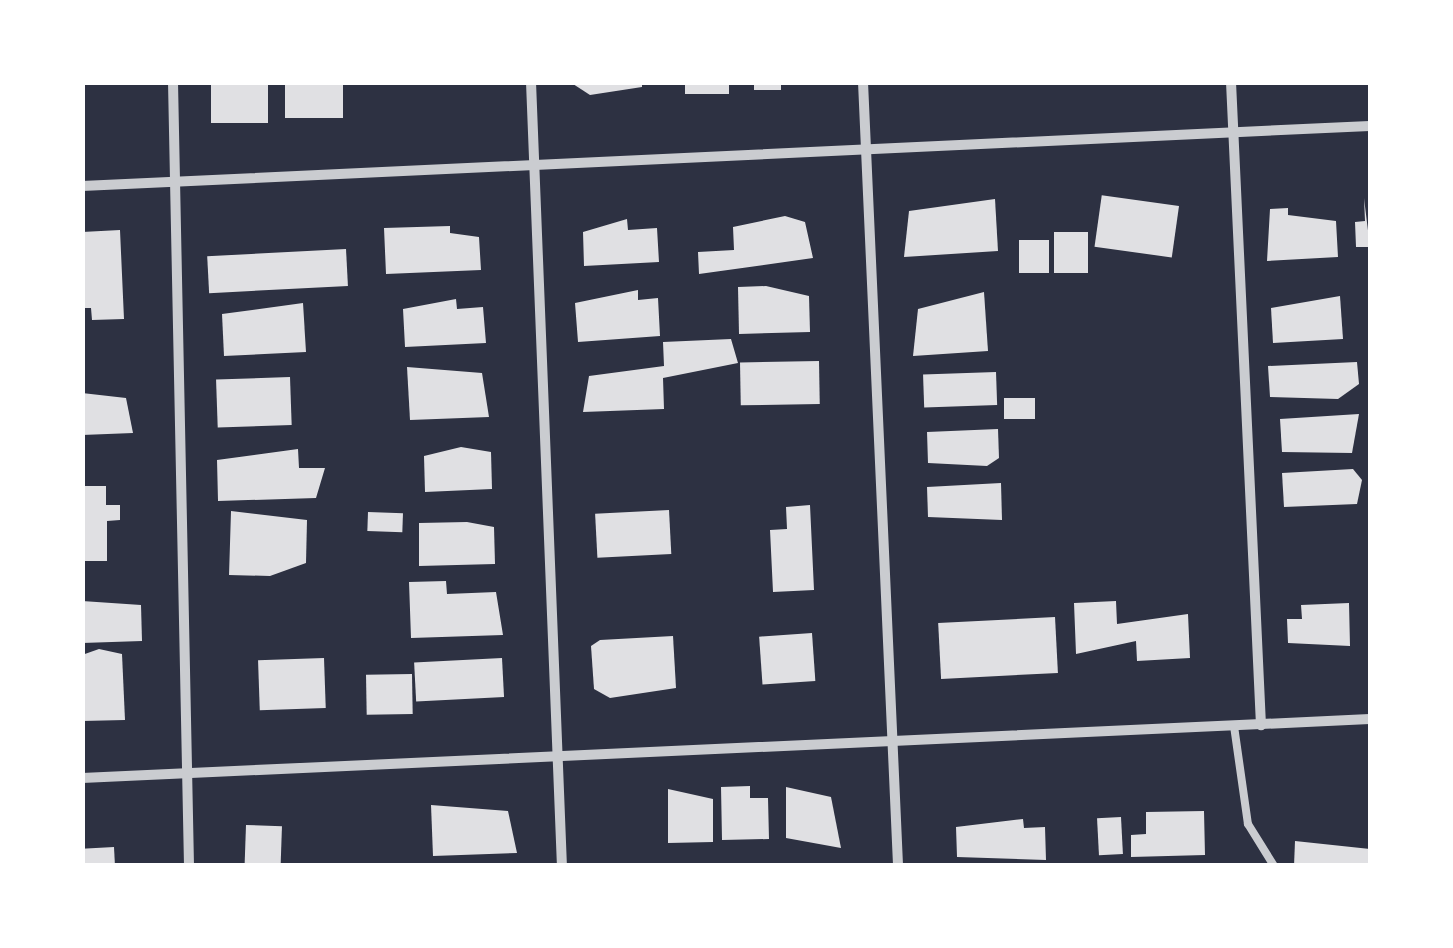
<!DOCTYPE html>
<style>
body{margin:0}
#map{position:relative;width:1453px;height:948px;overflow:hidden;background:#2d3142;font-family:Mulish,sans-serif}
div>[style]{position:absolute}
.building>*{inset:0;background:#e0e0e3;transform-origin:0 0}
.service>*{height:8px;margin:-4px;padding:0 4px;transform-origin:4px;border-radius:4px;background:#caccd0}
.minor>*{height:10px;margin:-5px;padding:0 5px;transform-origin:5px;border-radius:5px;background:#caccd0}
span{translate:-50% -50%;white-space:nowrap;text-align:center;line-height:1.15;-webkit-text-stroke:9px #fff;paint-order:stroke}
.frame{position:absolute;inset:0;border:85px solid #fff;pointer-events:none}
</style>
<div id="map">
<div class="building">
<i style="left:211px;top:82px;width:57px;height:41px"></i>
<i style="left:285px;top:82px;width:58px;height:36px"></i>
<i style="clip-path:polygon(570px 82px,642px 82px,642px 87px,590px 95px)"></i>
<i style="left:685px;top:82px;width:44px;height:12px"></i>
<i style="left:754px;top:82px;width:27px;height:8px"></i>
<i style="clip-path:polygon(1364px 198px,1370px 247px,1356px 247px,1355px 222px,1365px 221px)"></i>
<i style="clip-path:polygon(995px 199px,998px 251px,904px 257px,909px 211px)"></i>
<i style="left:1179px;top:206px;width:52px;height:78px;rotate:98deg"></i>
<i style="clip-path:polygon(1288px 208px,1288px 215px,1336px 221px,1338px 257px,1267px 261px,1270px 209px)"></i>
<i style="clip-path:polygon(785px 216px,805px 222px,813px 258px,699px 274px,698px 252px,734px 250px,733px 227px)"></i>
<i style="clip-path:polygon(627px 219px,628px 230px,657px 228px,659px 262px,584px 266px,583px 232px)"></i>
<i style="clip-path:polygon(450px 226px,450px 233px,479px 237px,481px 270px,386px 274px,384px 228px)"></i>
<i style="clip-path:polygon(120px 230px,124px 319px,92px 320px,91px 308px,82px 308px,82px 232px)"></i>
<i style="left:1054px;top:232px;width:34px;height:41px"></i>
<i style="left:1019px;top:240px;width:30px;height:33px"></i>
<i style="left:346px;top:249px;width:37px;height:139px;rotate:87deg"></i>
<i style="clip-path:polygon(766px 286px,809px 296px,810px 332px,739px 334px,738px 287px)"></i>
<i style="clip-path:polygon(638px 290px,638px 300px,658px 298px,660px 336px,578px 342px,575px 303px)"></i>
<i style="clip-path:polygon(984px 292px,988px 351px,913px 356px,918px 309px)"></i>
<i style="clip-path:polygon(1340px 296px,1343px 339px,1273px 343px,1271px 308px)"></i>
<i style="clip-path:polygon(456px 299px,457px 309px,483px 307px,486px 343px,405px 347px,403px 309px)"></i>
<i style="clip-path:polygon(303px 303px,306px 352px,224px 356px,222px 314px)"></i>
<i style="clip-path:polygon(731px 339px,738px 363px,663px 378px,664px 409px,583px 412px,589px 376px,664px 366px,663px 342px)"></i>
<i style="left:819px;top:361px;width:43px;height:79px;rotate:89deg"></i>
<i style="clip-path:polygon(1357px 362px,1359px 384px,1338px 399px,1270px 397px,1268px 366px)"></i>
<i style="clip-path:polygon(407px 367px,482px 373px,489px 417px,410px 420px)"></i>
<i style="left:996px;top:372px;width:33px;height:73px;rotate:88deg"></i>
<i style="left:290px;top:377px;width:48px;height:74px;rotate:88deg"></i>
<i style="clip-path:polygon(82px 393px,126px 398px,133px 433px,82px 435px)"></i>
<i style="left:1035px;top:398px;width:21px;height:31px;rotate:90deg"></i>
<i style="clip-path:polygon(1359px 414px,1352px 453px,1282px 452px,1280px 419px)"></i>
<i style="clip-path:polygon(998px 429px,999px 458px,987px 466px,928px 463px,927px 432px)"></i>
<i style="clip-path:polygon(461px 447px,491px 452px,492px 489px,425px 492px,424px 456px)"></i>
<i style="clip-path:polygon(298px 449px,299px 468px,325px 468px,316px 498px,218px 501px,217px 460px)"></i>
<i style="clip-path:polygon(1353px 469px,1362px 480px,1357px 504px,1284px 507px,1282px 473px)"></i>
<i style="clip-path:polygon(1001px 483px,1002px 520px,928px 517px,927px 487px)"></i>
<i style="clip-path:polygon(82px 486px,106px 486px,106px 505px,120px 505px,120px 520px,107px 521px,107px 561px,82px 561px)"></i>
<i style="clip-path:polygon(810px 505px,814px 590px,773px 592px,770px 530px,787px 529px,786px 507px)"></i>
<i style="left:669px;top:510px;width:44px;height:74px;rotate:87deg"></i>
<i style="clip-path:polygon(231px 511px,307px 520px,306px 563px,270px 576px,229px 575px)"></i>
<i style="left:368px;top:512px;width:35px;height:19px;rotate:2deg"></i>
<i style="clip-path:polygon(467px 522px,494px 527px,495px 564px,419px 566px,419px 523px)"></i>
<i style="clip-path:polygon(446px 581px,447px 594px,496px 592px,503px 635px,411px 638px,409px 582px)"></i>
<i style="clip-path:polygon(82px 601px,141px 605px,142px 641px,82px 643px)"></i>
<i style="clip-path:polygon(1116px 601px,1117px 624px,1188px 614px,1190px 658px,1137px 661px,1136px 641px,1076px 654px,1074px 603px)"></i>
<i style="clip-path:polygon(1349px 603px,1350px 646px,1288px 643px,1287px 619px,1302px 619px,1301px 605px)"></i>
<i style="left:1055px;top:617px;width:56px;height:117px;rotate:87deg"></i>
<i style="left:812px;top:633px;width:48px;height:53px;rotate:86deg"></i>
<i style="clip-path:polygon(673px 636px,676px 688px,610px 698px,594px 689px,591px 646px,600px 640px)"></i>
<i style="clip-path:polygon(99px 649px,122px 654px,125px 720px,82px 721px,82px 655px)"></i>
<i style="left:324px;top:658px;width:50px;height:66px;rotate:88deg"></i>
<i style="left:502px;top:658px;width:39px;height:88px;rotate:87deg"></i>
<i style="left:412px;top:674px;width:40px;height:46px;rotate:89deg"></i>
<i style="clip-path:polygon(750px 786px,750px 798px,768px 798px,769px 839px,722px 840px,721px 787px)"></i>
<i style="clip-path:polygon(786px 787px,831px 797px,841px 848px,786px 838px)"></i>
<i style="clip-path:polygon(668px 789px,713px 799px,713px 842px,668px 843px)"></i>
<i style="clip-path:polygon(431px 805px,508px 811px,517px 853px,433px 856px)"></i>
<i style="clip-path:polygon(1204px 811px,1205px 855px,1131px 857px,1131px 835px,1146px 834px,1146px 812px)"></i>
<i style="left:1121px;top:817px;width:37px;height:24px;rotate:87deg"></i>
<i style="clip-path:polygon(1023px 819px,1024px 828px,1045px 827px,1046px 860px,957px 857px,956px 827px)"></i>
<i style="left:246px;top:825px;width:36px;height:41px;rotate:2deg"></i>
<i style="clip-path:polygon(1295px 841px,1370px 849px,1370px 866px,1294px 866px)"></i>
<i style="left:114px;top:847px;width:19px;height:32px;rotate:87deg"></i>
</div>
<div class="service">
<i style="left:1234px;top:726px;width:99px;rotate:81.9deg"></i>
<i style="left:1248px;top:824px;width:49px;rotate:58.2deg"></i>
</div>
<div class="minor">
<i style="left:173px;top:82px;width:784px;rotate:88.83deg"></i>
<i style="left:531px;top:82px;width:785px;rotate:87.74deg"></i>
<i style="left:863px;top:82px;width:785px;rotate:87.44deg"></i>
<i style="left:1231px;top:82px;width:644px;rotate:87.33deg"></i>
<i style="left:82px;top:186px;width:1289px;rotate:-2.67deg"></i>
<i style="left:82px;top:778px;width:1289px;rotate:-2.62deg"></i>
</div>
<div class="frame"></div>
</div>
